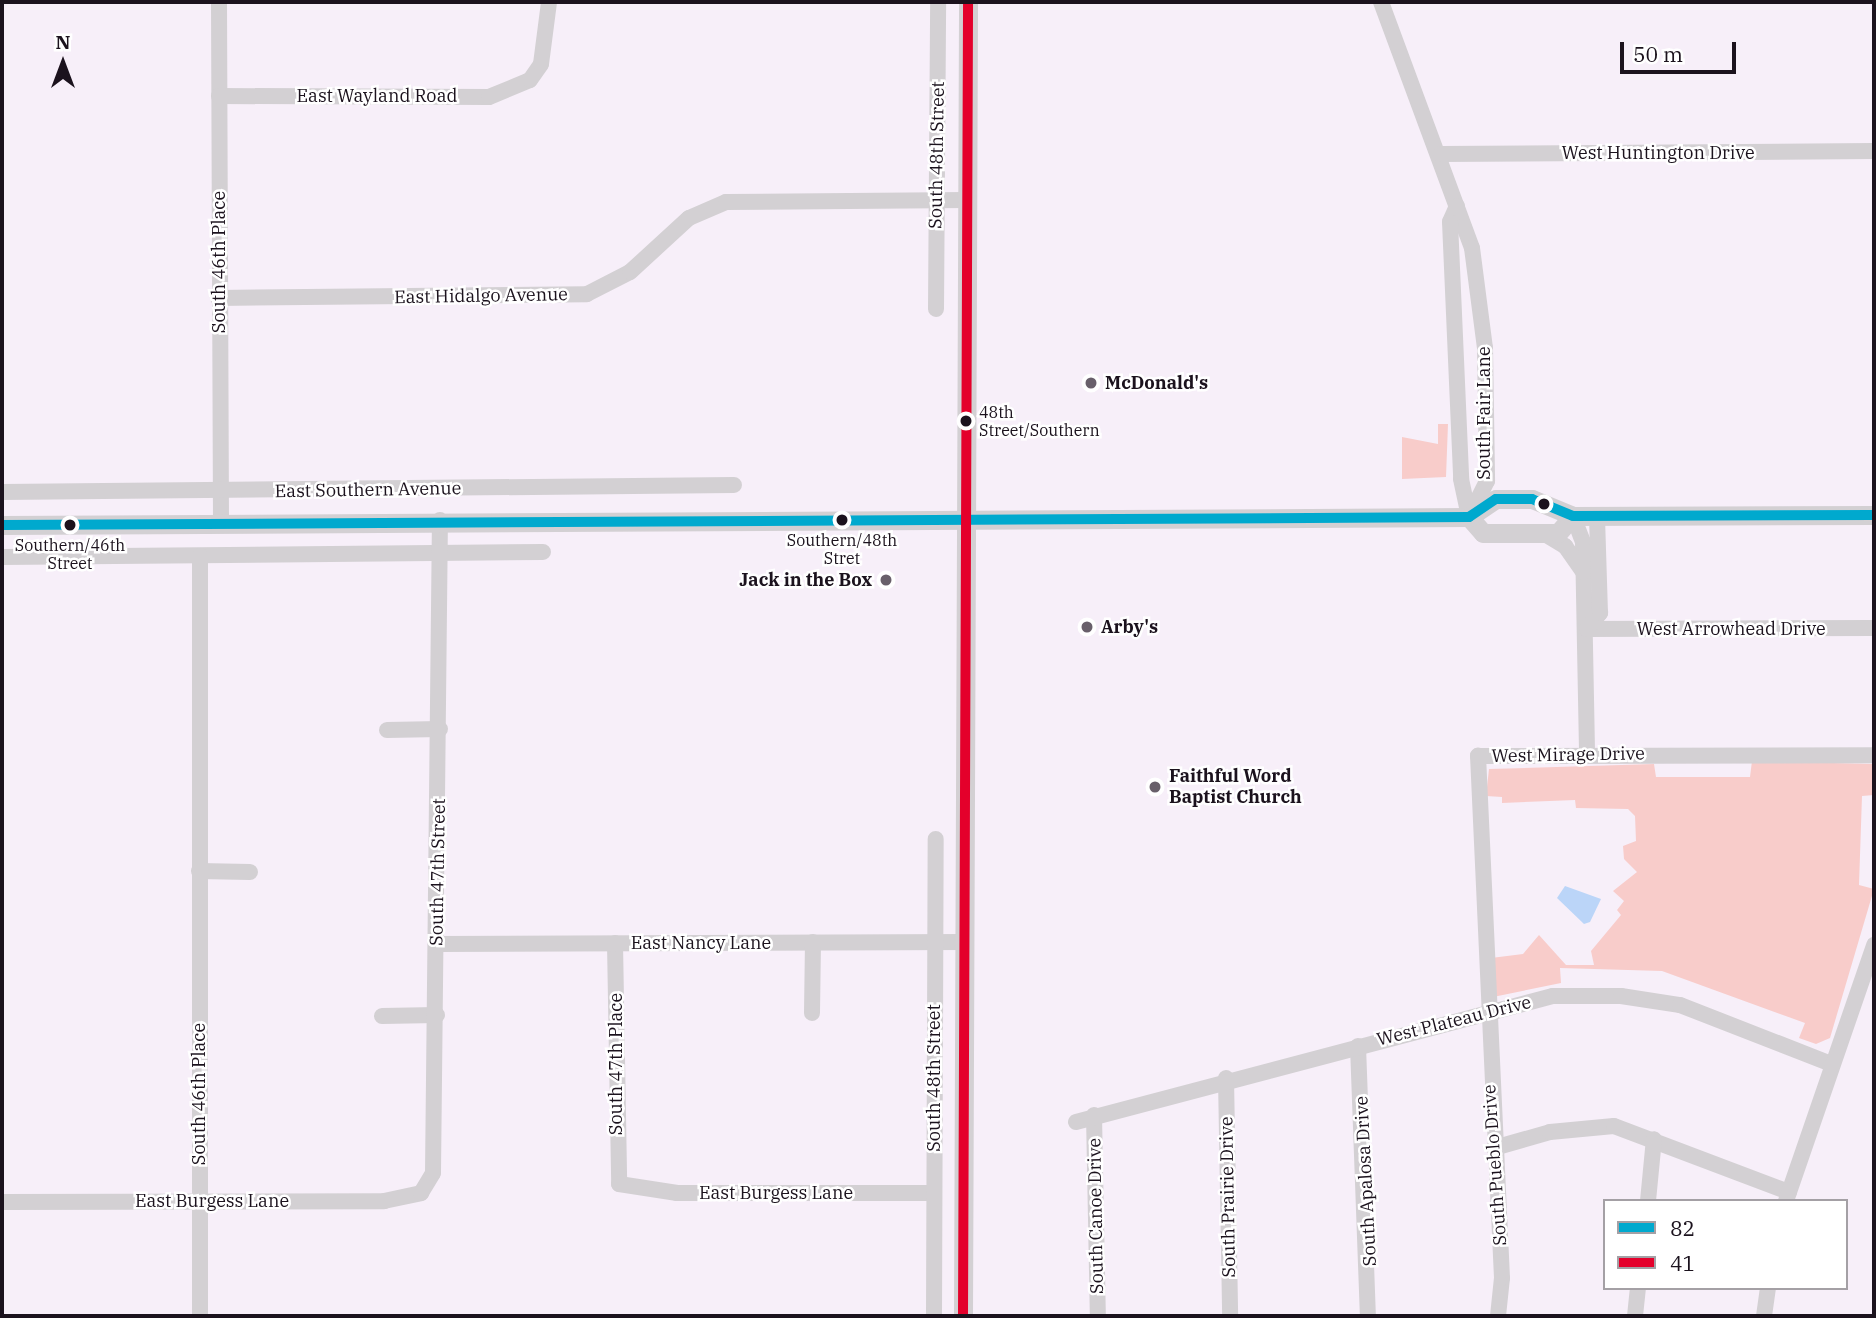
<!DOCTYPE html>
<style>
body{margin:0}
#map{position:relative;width:1876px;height:1318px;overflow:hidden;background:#f7eff9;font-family:"IBM Plex Serif",serif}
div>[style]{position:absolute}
.green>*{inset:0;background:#f8ccca}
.water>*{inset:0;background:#bbd5f8}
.minor>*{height:16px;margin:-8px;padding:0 8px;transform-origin:8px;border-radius:8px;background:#d3d0d3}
.major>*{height:19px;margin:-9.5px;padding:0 9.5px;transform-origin:9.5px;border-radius:9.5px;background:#d3d0d3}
.bus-1>*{height:10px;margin:-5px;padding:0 5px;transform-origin:5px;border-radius:5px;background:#00a9ce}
.bus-2>*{height:10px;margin:-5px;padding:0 5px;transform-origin:5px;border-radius:5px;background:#e4002b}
.dots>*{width:19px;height:19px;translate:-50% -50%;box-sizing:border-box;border:4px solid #fff;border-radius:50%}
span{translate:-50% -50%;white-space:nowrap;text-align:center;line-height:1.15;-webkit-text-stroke:5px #fff;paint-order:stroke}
.bus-label{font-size:16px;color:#1b121d}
.left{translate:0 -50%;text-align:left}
.street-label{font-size:18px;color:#1b121d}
.poi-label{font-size:18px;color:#1b121d;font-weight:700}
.right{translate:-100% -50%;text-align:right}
.frame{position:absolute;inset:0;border:4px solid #1b121d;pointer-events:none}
.legend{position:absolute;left:1603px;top:1199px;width:245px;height:91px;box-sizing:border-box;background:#fff;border:2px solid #a4a0a5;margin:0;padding:9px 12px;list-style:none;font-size:21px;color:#1b121d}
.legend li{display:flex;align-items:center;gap:14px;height:35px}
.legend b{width:35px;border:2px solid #a4a0a5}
.north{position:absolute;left:28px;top:28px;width:70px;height:70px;-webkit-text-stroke:5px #fff;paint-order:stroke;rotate:0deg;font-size:19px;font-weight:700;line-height:28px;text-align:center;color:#1b121d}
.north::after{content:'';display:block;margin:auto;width:24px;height:32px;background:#1b121d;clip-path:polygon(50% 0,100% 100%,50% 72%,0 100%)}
.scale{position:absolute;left:1620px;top:42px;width:116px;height:32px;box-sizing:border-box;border:4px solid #1b121d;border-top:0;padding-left:9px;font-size:21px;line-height:24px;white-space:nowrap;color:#1b121d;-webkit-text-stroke:5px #fff;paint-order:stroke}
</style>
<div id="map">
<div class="green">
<i style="clip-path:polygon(1438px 424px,1448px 424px,1446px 477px,1402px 479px,1402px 437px,1438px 444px)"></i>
<i style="clip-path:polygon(1752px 761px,1874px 764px,1874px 795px,1862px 796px,1859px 885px,1874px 889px,1830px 1038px,1816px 1044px,1799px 1038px,1805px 1023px,1662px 971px,1560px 968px,1561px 983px,1493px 997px,1491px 958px,1523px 954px,1539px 935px,1566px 965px,1594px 965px,1591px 951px,1621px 915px,1617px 910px,1624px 901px,1613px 891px,1637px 872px,1624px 859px,1623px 846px,1636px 841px,1635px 816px,1628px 809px,1576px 808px,1575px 800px,1502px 803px,1502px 797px,1486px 796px,1489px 769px,1654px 764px,1656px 777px,1750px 777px)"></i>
</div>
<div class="water">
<i style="clip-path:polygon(1565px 886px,1601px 899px,1590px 922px,1584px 924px,1557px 898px)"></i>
</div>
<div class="minor">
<i style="left:219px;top:2px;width:521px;rotate:89.78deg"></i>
<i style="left:1381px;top:2px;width:262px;rotate:69.7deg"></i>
<i style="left:1472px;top:248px;width:101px;rotate:82.6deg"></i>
<i style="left:1485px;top:348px;width:133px;rotate:89.1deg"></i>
<i style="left:1487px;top:481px;width:40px;rotate:116.6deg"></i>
<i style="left:219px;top:96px;width:270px;rotate:0.2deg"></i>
<i style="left:489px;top:97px;width:44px;rotate:-22.5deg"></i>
<i style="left:530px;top:80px;width:19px;rotate:-55deg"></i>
<i style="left:541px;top:64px;width:63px;rotate:-82.6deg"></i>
<i style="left:1441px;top:154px;width:433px;rotate:-0.4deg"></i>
<i style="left:1457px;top:206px;width:17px;rotate:114deg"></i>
<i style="left:1450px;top:222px;width:257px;rotate:87.5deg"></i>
<i style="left:1461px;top:479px;width:39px;rotate:78deg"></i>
<i style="left:218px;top:298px;width:369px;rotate:-0.6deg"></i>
<i style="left:587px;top:294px;width:48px;rotate:-27.1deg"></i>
<i style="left:630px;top:272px;width:80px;rotate:-42.5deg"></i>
<i style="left:689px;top:218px;width:40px;rotate:-23.4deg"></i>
<i style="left:726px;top:202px;width:240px;rotate:-0.5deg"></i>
<i style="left:936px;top:309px;width:307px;rotate:-89.6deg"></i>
<i style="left:2px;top:492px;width:732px;rotate:-0.55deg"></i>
<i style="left:1573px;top:516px;width:28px;rotate:69deg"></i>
<i style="left:1583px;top:542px;width:212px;rotate:88.9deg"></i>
<i style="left:1543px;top:533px;width:26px;rotate:31deg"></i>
<i style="left:1565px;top:546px;width:32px;rotate:55deg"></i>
<i style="left:2px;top:557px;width:541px;rotate:-0.53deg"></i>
<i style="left:1587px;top:629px;width:287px;rotate:-0.2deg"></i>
<i style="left:1587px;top:629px;width:21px;rotate:-51deg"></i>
<i style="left:1600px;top:613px;width:97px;rotate:-91.8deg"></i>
<i style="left:387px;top:730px;width:53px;rotate:-1.1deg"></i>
<i style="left:199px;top:871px;width:51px;rotate:1.1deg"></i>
<i style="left:615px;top:943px;width:241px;rotate:89deg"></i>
<i style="left:619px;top:1184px;width:59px;rotate:8.8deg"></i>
<i style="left:677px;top:1193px;width:257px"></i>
<i style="left:438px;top:944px;width:527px;rotate:-0.22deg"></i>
<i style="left:812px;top:1013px;width:71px;rotate:-89.2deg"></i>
<i style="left:382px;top:1016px;width:55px;rotate:-1deg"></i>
<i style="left:1358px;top:1046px;width:270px;rotate:87.9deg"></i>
<i style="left:1226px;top:1078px;width:238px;rotate:89deg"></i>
<i style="left:1094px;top:1115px;width:201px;rotate:88.9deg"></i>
<i style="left:1076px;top:1122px;width:493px;rotate:-14.8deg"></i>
<i style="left:1553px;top:996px;width:68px"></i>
<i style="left:1621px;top:996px;width:60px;rotate:8.7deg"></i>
<i style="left:1680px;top:1005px;width:162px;rotate:21.3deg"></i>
<i style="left:1494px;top:1148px;width:58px;rotate:-15.9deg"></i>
<i style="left:1550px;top:1132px;width:64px;rotate:-5.4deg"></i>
<i style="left:1614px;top:1126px;width:187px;rotate:20.7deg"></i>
<i style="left:1648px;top:1201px;width:62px;rotate:-84.5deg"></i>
<i style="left:1786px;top:1201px;width:271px;rotate:-71deg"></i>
<i style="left:2px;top:1202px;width:382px;rotate:-0.1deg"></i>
<i style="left:384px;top:1201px;width:38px;rotate:-12deg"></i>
<i style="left:421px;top:1193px;width:23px;rotate:-59deg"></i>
<i style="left:433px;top:1173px;width:653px;rotate:-89.39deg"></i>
<i style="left:200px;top:1316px;width:760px;rotate:-90deg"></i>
<i style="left:934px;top:1316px;width:477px;rotate:-89.8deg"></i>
<i style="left:1498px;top:1316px;width:38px;rotate:-84deg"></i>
<i style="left:1502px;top:1278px;width:523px;rotate:-92.63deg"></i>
<i style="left:1478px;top:756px;width:396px;rotate:-0.1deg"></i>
<i style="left:1635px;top:1316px;width:28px;rotate:-84deg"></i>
<i style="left:1764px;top:1316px;width:28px;rotate:-82deg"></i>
</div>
<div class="major">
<i style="left:1469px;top:517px;width:21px;rotate:49deg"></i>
<i style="left:1483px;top:533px;width:75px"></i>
<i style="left:1558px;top:533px;width:23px;rotate:-49deg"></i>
<i style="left:2px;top:525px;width:1467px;rotate:-0.31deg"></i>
<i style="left:1469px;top:517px;width:32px;rotate:-34deg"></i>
<i style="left:1496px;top:499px;width:36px"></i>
<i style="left:1532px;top:499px;width:44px;rotate:22.5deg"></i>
<i style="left:1573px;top:516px;width:301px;rotate:-0.2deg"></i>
<i style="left:963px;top:1316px;width:1314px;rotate:-89.78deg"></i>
</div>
<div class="bus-1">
<i style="left:2px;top:525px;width:1467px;rotate:-0.31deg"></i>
<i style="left:1469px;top:517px;width:32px;rotate:-34deg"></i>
<i style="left:1496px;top:499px;width:36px"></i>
<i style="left:1532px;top:499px;width:44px;rotate:22.5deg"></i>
<i style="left:1573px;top:516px;width:301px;rotate:-0.2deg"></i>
</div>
<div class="bus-2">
<i style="left:963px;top:1316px;width:1314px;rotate:-89.78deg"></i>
</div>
<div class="dots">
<i style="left:1091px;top:383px;background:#685f6a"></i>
<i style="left:966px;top:421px;background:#1b121d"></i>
<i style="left:1544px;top:504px;background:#1b121d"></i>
<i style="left:842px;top:520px;background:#1b121d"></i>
<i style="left:70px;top:525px;background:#1b121d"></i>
<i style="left:886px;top:580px;background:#685f6a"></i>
<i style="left:1087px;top:627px;background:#685f6a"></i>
<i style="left:1155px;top:787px;background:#685f6a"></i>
</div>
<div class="bus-label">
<span class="left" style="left:979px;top:421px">48th<br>Street/Southern</span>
<span style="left:842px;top:549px">Southern/48th<br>Stret</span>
<span style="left:70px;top:554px">Southern/46th<br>Street</span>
</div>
<div class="street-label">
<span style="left:377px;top:96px">East Wayland Road</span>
<span style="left:1658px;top:153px">West Huntington Drive</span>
<span style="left:937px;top:155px;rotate:-89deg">South 48th Street</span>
<span style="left:219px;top:262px;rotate:-90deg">South 46th Place</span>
<span style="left:481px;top:296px;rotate:-1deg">East Hidalgo Avenue</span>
<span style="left:1484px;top:413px;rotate:-90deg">South Fair Lane</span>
<span style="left:368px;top:490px;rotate:-1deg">East Southern Avenue</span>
<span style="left:1731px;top:629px">West Arrowhead Drive</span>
<span style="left:1568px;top:755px;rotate:-1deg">West Mirage Drive</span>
<span style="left:438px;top:872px;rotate:-89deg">South 47th Street</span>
<span style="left:701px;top:943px">East Nancy Lane</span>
<span style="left:1454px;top:1021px;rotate:-14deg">West Plateau Drive</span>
<span style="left:616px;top:1064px;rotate:-90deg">South 47th Place</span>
<span style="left:934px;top:1078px;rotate:-90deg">South 48th Street</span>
<span style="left:199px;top:1094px;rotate:-90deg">South 46th Place</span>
<span style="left:1495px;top:1165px;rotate:-94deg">South Pueblo Drive</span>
<span style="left:1366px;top:1181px;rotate:-93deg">South Apalosa Drive</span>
<span style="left:776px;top:1193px">East Burgess Lane</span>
<span style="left:1228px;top:1197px;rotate:-91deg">South Prairie Drive</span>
<span style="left:212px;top:1201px">East Burgess Lane</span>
<span style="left:1096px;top:1216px;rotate:-91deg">South Canoe Drive</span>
</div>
<div class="poi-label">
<span class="left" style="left:1105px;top:383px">McDonald's</span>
<span class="right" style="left:872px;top:580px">Jack in the Box</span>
<span class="left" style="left:1101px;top:627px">Arby's</span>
<span class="left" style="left:1169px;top:787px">Faithful Word<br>Baptist Church</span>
</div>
<div class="frame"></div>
<ul class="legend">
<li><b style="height:9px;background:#00a9ce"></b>82</li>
<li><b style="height:9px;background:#e4002b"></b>41</li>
</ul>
<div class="north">N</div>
<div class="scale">50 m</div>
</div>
